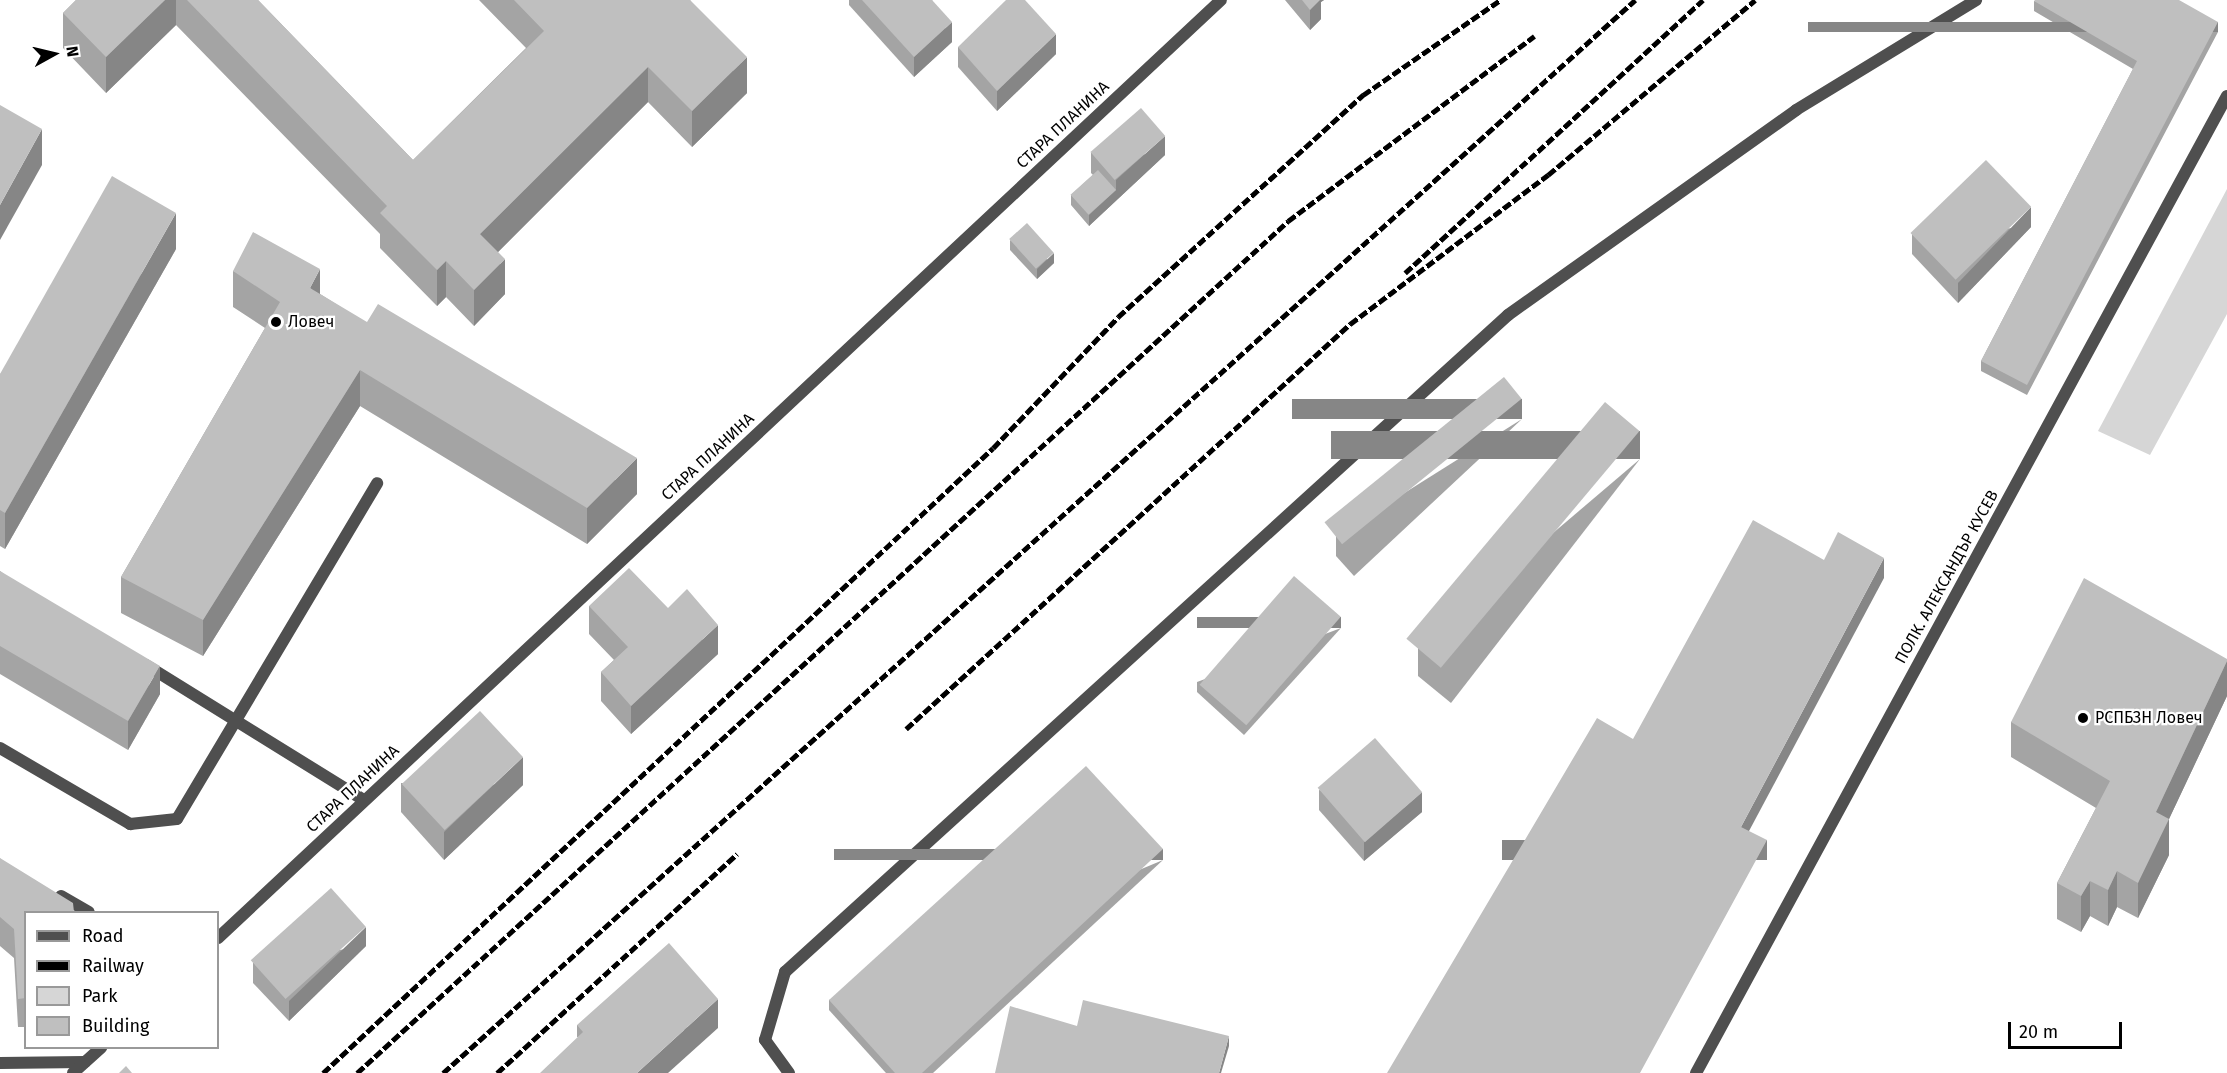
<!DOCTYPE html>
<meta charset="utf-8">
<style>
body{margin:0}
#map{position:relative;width:2227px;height:1073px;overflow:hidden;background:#fff;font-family:"Fira Sans",sans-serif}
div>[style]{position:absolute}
.green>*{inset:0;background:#d6d6d6}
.service>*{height:12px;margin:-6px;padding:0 6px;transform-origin:6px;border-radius:6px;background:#4f4f4f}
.minor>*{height:12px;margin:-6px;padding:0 6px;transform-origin:6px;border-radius:6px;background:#4f4f4f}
.tertiary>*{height:12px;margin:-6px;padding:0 6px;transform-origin:6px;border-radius:6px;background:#4f4f4f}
.rail>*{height:4.5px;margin-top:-2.25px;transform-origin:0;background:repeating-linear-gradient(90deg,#000 0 9px,transparent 0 12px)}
.wall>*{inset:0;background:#a4a4a4}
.shaded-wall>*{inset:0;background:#868686;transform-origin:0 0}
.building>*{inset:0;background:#bfbfbf;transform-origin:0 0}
.dots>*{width:16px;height:16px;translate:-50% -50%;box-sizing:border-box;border:3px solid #fff;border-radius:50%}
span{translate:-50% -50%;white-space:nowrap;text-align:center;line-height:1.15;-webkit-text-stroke:4.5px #fff;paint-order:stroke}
.street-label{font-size:16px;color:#000}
.poi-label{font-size:16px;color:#000}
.left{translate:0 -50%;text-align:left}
.legend{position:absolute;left:24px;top:911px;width:195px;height:138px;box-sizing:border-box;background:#fff;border:2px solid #999;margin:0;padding:8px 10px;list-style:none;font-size:18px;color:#000}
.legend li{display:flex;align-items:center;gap:12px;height:30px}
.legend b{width:30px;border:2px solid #999}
.north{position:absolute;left:24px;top:24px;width:60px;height:60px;-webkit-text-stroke:4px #fff;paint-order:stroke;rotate:82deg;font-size:16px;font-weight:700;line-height:24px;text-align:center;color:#000}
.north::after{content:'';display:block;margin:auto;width:21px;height:27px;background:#000;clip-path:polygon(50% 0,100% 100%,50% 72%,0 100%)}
.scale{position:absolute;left:2008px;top:1022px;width:114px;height:27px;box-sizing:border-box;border:3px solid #000;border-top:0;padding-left:8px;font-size:18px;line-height:21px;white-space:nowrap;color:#000;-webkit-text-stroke:4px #fff;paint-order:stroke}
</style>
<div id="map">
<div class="green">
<i style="clip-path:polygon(2227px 189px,2227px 314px,2150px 455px,2098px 431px)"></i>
</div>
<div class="service">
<i style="left:146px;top:665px;width:256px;rotate:31.8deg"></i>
<i style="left:0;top:748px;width:151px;rotate:30.3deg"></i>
<i style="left:130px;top:824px;width:47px;rotate:-6.1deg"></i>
<i style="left:177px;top:819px;width:391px;rotate:-59.2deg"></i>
</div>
<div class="minor">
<i style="left:61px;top:896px;width:32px;rotate:30deg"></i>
<i style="left:218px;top:938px;width:1373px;rotate:-43.08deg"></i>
<i style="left:0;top:1063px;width:85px;rotate:-0.7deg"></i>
<i style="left:73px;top:1073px;width:38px;rotate:-42deg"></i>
<i style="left:789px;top:1073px;width:41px;rotate:-126deg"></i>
<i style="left:765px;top:1040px;width:71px;rotate:-73.6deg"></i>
<i style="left:785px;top:972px;width:977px;rotate:-42.26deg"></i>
<i style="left:1508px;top:315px;width:354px;rotate:-35.4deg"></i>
<i style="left:1796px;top:110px;width:211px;rotate:-31.4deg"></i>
</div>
<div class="tertiary">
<i style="left:1696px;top:1073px;width:1112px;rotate:-61.48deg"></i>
</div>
<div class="rail">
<i style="left:1405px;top:273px;width:404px;rotate:-42.5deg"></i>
<i style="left:906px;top:729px;width:601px;rotate:-42.37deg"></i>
<i style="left:1350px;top:324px;width:248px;rotate:-37deg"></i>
<i style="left:1548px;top:175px;width:271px;rotate:-40.2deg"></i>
<i style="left:323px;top:1073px;width:916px;rotate:-43.01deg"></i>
<i style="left:993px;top:448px;width:181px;rotate:-46.3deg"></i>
<i style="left:1118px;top:317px;width:331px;rotate:-42.2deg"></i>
<i style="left:1363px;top:95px;width:167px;rotate:-34.7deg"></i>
<i style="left:357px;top:1073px;width:1262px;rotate:-42.46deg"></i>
<i style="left:1288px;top:221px;width:308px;rotate:-36.9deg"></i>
<i style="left:443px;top:1073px;width:1604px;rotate:-41.99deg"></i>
<i style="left:497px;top:1073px;width:325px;rotate:-42.4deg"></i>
</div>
<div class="wall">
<i style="clip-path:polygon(76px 0,258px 0,413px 160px,526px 48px,479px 0,690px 0,747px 93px,692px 147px,648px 102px,498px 252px,505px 294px,474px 326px,446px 297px,437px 306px,380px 248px,380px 234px,176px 25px,106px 93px,63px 48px,63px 13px)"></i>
<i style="clip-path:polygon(849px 0,932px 0,952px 42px,914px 77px,849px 5px)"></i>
<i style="clip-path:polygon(1285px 0,1324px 0,1321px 2px,1321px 19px,1310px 30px)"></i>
<i style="clip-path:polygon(2034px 1px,2218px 32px,2027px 395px,1981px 371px,1981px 361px,2133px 69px,2034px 11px)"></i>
<i style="clip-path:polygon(958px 47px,1056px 54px,997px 111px,958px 67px)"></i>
<i style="clip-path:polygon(1091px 153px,1165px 155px,1089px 226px,1071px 205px,1071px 195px,1093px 175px,1091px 173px)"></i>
<i style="clip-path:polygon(2031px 227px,1958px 303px,1912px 254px,1912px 234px)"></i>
<i style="clip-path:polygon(1010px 240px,1054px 263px,1037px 279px,1010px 250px)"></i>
<i style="clip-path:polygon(176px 249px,5px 549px,0 546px,0 374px)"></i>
<i style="clip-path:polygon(233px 271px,320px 294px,637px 494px,587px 544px,360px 406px,203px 656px,121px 613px,121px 577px,265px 328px,233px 307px)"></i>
<i style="clip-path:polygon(1522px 419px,1354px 576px,1336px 556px,1336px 536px)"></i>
<i style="clip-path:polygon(1640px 459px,1451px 703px,1418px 676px,1418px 648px)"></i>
<i style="clip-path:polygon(0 571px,160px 694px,128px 750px,0 674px)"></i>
<i style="clip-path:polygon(589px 606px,668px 608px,718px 654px,631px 734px,601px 701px,601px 672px,614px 660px,589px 634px)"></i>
<i style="clip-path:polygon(1341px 628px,1244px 735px,1197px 692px,1197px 682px)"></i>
<i style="clip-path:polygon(2227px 659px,2227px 696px,2169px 819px,2169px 855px,2138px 918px,2117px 907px,2108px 926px,2090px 916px,2081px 932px,2057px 919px,2057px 883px,2096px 808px,2011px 757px,2011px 722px)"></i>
<i style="clip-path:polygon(401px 783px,523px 785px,444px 860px,401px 812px)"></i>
<i style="clip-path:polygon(1319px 790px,1422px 812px,1364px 861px,1319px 810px)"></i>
<i style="clip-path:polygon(0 858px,26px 912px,26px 1027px,18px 1027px,14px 958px,0 946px)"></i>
<i style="clip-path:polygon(1163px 860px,933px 1073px,886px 1073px,829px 1010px,829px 1000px)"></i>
<i style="clip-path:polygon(366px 946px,289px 1021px,253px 983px,253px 963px)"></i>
<i style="clip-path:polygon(577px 1025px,718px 1028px,577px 1037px)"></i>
</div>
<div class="shaded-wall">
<i style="clip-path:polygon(165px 0,176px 0,176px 25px,106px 93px,106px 57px)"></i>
<i style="clip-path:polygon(1314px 0,1324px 0,1321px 2px,1321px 19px,1310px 30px,1310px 10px)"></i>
<i style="clip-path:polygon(952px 22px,952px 42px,914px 77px,914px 57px)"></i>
<i style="left:2218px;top:22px;width:10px;height:410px;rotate:90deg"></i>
<i style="clip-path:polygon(1056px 34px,1056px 54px,997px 111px,997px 91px)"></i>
<i style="clip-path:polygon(747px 57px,747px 93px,692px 147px,692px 111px)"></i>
<i style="clip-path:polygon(648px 67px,648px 102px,480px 270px,480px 234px)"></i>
<i style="clip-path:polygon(42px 129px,42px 165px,0 240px,0 205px)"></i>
<i style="clip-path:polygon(1165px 136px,1165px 155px,1089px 226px,1089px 215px,1116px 190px,1116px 180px)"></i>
<i style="clip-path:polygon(2031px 207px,2031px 227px,1958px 303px,1958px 283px)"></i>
<i style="clip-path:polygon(176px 213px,176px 249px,5px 549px,5px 513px)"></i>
<i style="clip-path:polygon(1054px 253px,1054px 263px,1037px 279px,1037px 269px)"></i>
<i style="clip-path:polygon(505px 259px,505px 294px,474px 326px,474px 290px)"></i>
<i style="clip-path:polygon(446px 261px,446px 297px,437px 306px,437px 270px)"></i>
<i style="clip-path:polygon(320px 269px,320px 305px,310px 288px)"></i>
<i style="clip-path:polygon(360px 370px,360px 406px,203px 656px,203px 620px)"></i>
<i style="left:1522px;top:399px;width:20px;height:230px;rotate:90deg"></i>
<i style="left:1640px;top:431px;width:28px;height:309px;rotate:90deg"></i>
<i style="clip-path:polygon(637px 458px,637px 494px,587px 544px,587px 508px)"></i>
<i style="clip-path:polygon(1884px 558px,1884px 578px,1741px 846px,1741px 827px)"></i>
<i style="left:1341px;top:617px;width:11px;height:144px;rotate:90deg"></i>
<i style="clip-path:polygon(718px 625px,718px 654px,631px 734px,631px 706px)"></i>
<i style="clip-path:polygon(2227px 661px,2227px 696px,2169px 819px,2169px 855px,2138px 918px,2138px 883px,2156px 812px)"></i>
<i style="clip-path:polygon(160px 666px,160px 694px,128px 750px,128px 721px)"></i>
<i style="clip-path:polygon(523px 757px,523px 785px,444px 860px,444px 832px)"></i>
<i style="clip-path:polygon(1422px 792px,1422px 812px,1364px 861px,1364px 842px)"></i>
<i style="left:1767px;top:840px;width:20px;height:265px;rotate:90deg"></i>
<i style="left:1163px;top:849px;width:11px;height:329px;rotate:90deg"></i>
<i style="clip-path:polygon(2117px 871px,2117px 907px,2108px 926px,2108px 890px)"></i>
<i style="clip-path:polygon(2090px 881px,2090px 916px,2081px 932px,2081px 896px)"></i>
<i style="clip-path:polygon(366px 927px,366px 946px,289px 1021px,289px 1001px)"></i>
<i style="clip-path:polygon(718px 999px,718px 1028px,668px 1073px,637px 1073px)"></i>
<i style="clip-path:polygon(1229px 1036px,1229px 1046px,1221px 1073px,1219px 1073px)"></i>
</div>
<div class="building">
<i style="clip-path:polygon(76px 0,165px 0,106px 57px,63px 13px)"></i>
<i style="clip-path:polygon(187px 0,258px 0,413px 160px,544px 31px,514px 0,690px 0,747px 57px,692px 111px,648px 67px,480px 234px,505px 259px,474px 290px,446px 261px,437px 270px,380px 213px,387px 206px)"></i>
<i style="clip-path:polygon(862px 0,932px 0,952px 22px,914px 57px)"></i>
<i style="clip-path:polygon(1006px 0,1025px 0,1056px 34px,997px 91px,958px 47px)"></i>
<i style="clip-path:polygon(1302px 0,1320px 0,1310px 10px)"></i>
<i style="clip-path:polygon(2035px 0,2179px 0,2218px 22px,2027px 385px,1981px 361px,2137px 61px,2034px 1px)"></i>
<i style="clip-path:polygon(0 105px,42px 129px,0 205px)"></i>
<i style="left:1141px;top:108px;width:37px;height:67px;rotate:49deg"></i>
<i style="left:1986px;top:160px;width:65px;height:105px;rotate:46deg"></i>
<i style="left:1098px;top:170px;width:27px;height:37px;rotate:48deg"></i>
<i style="clip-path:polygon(112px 176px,176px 213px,5px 513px,0 510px,0 374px)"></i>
<i style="left:1027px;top:223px;width:40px;height:24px;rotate:48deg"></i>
<i style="clip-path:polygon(253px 232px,320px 269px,310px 288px,367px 322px,378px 304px,637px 458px,587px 508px,360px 370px,203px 620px,121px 577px,280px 302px,233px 271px)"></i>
<i style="left:1504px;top:377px;width:28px;height:231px;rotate:51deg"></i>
<i style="left:1605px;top:402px;width:45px;height:309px;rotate:40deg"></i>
<i style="clip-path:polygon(1753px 520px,1824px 560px,1838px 532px,1884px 558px,1741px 827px,1767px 840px,1640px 1073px,1387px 1073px,1597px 718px,1633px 739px)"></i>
<i style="clip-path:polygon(629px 568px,668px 608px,687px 589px,718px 625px,631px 706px,601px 672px,628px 647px,589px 606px)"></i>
<i style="clip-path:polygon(0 571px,160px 666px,128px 721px,0 646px)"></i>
<i style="left:1294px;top:576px;width:62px;height:144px;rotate:41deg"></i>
<i style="clip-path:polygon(2084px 578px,2227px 659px,2227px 661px,2156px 812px,2169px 819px,2138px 883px,2117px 871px,2108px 890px,2090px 881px,2081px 896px,2057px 883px,2110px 781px,2011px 722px)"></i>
<i style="left:480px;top:711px;width:63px;height:107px;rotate:47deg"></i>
<i style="left:1375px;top:738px;width:72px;height:76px;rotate:49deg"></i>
<i style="clip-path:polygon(1086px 766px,1163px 849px,922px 1073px,895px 1073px,829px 1000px)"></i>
<i style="clip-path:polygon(0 858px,73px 903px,74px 912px,26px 912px,26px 998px,18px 999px,14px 929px,0 917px)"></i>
<i style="left:331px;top:888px;width:52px;height:108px;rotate:48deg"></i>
<i style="clip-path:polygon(669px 943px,718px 999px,637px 1073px,540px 1073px,583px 1032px,577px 1025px)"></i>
<i style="clip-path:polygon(1083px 1000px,1229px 1036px,1219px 1073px,995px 1073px,1010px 1006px,1077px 1026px)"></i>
<i style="clip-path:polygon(126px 1066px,132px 1073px,119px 1073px)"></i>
</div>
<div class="dots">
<i style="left:276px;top:322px;background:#000"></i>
<i style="left:2083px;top:718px;background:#000"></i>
</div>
<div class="street-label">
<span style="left:1063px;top:125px;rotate:-43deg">СТАРА ПЛАНИНА</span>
<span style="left:708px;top:457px;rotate:-43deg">СТАРА ПЛАНИНА</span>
<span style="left:1947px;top:577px;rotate:-61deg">ПОЛК. АЛЕКСАНДЪР КУСЕВ</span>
<span style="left:353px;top:789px;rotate:-43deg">СТАРА ПЛАНИНА</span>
</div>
<div class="poi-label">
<span class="left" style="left:288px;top:322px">Ловеч</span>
<span class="left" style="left:2095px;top:718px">РСПБЗН Ловеч</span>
</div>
<ul class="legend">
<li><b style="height:8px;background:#4f4f4f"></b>Road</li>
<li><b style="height:8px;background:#000"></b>Railway</li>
<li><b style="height:16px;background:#d6d6d6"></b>Park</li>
<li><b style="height:16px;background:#bfbfbf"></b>Building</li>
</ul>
<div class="north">N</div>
<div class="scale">20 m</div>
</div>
